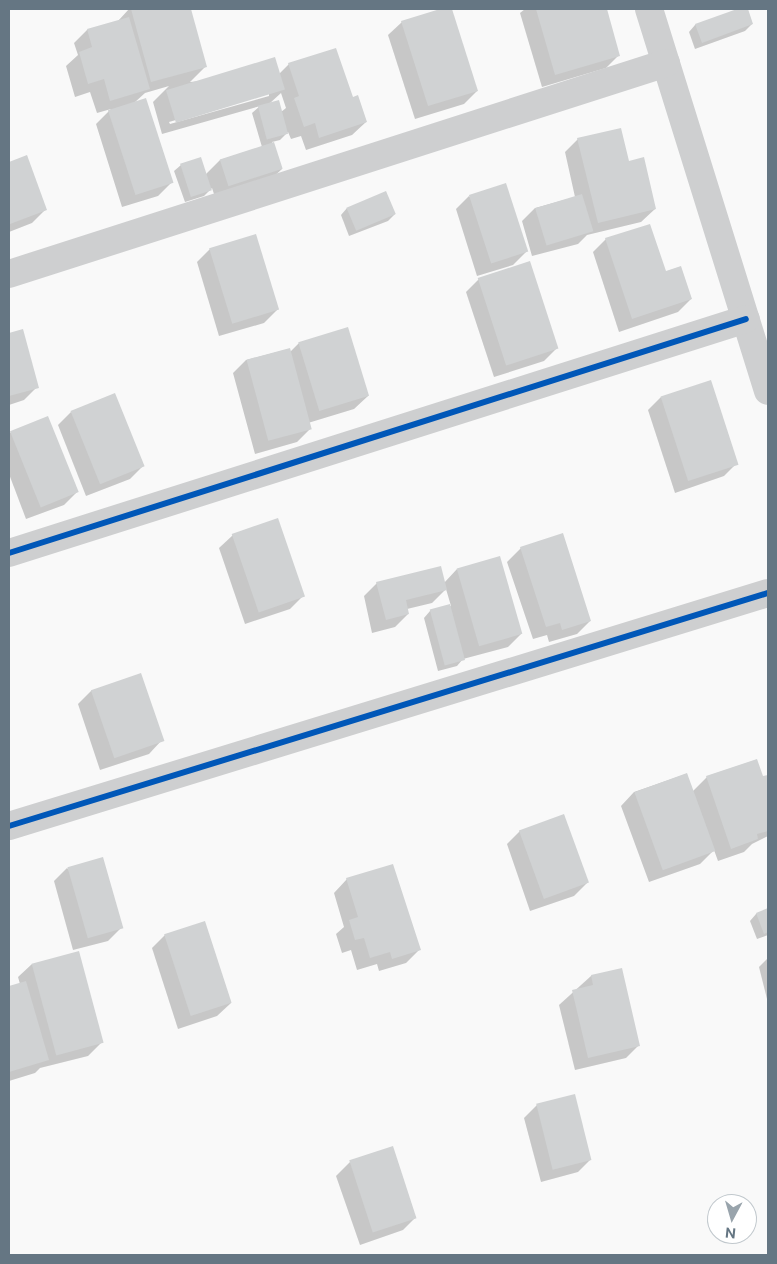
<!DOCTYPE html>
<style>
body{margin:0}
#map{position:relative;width:777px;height:1264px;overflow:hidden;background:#f9f9f9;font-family:"Public Sans",sans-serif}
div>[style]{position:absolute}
.shadow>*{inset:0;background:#0003}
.building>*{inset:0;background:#d0d2d3;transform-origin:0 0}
.street>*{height:28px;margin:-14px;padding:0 14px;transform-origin:14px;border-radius:14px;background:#cecfd0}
.cycleway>*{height:6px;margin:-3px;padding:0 3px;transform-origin:3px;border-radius:3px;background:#0057b8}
span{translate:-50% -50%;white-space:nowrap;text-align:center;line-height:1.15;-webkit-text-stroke:5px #fff;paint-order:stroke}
.frame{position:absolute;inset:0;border:10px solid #657683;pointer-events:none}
.north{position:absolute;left:707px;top:1194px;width:50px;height:50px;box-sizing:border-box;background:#fff;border:1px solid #c1c8cd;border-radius:50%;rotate:186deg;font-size:14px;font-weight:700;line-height:20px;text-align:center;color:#657683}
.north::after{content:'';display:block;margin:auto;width:18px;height:22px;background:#99a4ac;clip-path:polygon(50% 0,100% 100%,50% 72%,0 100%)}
</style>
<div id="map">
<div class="shadow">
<i style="clip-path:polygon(evenodd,129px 9px,190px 9px,205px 67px,190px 82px,279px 74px,289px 64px,352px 99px,366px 122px,352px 135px,306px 150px,301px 136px,291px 139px,288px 132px,280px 140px,272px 142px,282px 169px,268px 182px,216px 200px,212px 188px,204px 196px,185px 202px,174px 171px,181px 165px,205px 175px,220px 160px,262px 147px,252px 113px,260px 106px,162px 134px,153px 102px,169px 86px,145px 93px,134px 103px,171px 183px,158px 196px,122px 207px,96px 124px,111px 109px,97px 113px,90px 92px,75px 97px,66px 66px,78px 55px,74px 43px,87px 30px,118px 21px,129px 9px,269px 93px,269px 96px,170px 124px,169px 122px,269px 93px,129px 9px,281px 93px,286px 108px,281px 112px,269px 104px,281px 93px)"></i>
<i style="clip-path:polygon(444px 9px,451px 9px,477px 91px,464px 104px,415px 119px,388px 35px,402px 22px)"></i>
<i style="clip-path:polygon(525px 9px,605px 9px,619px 55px,606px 68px,542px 87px,520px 13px)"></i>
<i style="clip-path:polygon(741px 9px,746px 9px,752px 24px,745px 31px,695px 49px,689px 32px,695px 25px)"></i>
<i style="clip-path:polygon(578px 139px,628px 163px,655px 209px,641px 222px,587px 235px,578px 244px,532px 256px,522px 221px,535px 208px,575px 197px,565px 152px)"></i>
<i style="clip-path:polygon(26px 157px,45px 210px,32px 223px,9px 232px,9px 163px)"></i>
<i style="clip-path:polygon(469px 196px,526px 252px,513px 265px,477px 276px,456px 209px)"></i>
<i style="clip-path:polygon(347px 208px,395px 214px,388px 221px,349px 236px,341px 215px)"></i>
<i style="clip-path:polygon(606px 239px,666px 273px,691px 299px,678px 312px,619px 332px,593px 252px)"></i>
<i style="clip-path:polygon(210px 249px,277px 310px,264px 323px,219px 336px,197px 262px)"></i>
<i style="clip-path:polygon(479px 279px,557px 348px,544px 361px,494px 377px,466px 292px)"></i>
<i style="clip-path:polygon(22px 331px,37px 387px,24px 400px,9px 405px,9px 334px)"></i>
<i style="clip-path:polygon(299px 343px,368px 396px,354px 409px,308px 423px,310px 429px,297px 442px,255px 454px,233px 373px,246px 360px,289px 349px,290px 352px)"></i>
<i style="clip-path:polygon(661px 397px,737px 463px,724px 476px,675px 493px,648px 410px)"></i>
<i style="clip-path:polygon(71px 412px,143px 466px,130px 479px,86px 496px,58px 425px)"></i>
<i style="clip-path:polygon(11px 432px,77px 492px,64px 505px,26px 519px,9px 474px,9px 434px)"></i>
<i style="clip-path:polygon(233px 535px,304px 595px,290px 609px,245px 624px,219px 548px)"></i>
<i style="clip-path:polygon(521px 548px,590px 621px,577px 634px,549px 642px,547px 635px,533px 639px,507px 562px)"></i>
<i style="clip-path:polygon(457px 569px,521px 634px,508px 647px,463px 659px,457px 666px,438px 671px,424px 618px,430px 611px,451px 606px,446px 589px,432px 603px,407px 609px,408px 614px,395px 627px,372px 633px,364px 596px,377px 583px,444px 583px)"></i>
<i style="clip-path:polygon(140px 675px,162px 740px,149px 754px,100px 770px,78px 704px,91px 691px)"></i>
<i style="clip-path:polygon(686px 774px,692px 792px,707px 777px,762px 778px,768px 776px,768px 836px,752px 844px,744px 852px,718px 861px,714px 850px,700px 864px,649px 882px,621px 806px,634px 792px)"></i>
<i style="clip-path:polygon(520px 831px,587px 883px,574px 896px,530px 911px,507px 844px)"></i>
<i style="clip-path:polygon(67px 868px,122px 927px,108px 941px,73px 950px,54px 881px)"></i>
<i style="clip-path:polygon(347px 879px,419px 950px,406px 963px,379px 971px,377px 964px,357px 970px,351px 950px,342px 953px,336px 934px,344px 927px,334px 893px)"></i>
<i style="clip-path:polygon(768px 910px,768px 935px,757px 939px,750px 921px,756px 914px)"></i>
<i style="clip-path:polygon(165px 935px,231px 1003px,217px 1016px,178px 1029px,152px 948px)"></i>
<i style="clip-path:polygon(768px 958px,768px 1003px,759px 967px)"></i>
<i style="clip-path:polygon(32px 964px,101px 1043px,88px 1056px,40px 1068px,35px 1073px,9px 1081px,9px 987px,20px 984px,18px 977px)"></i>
<i style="clip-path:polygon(621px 969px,639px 1045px,626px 1058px,575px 1070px,559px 1005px,591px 976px)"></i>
<i style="clip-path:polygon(537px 1105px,591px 1159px,578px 1172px,541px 1182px,524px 1118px)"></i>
<i style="clip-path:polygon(350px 1162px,416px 1217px,403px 1230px,360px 1245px,336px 1176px)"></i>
</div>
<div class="building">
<i style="clip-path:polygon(131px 9px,191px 9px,207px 67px,151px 82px)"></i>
<i style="clip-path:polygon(440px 9px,452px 9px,478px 91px,428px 106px,401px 21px)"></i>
<i style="clip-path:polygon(536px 9px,607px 9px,620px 56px,555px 75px)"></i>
<i style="clip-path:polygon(737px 9px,748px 9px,753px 24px,702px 43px,695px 24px)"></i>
<i style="clip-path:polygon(129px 17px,150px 89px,110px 101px,104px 79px,88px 84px,79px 52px,92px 47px,87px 29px)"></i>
<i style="clip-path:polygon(336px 48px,353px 97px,358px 95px,367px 122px,319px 138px,315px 123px,304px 127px,294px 98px,299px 96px,288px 63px)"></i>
<i style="left:275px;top:57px;width:34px;height:114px;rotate:73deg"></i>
<i style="left:146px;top:98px;width:89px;height:40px;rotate:72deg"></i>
<i style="left:279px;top:100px;width:35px;height:22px;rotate:75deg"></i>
<i style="clip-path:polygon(621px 128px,629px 161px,644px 157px,656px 209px,598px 223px,577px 138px)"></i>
<i style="left:274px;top:142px;width:28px;height:57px;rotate:72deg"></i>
<i style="clip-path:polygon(27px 155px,47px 210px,10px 224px,9px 162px)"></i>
<i style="left:201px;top:157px;width:35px;height:22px;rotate:72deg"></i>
<i style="left:506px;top:183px;width:72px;height:39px;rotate:72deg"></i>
<i style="left:386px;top:191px;width:25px;height:43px;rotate:67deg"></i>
<i style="left:582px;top:194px;width:39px;height:49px;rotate:73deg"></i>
<i style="clip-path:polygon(650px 224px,666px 271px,681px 266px,692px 299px,632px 319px,605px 238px)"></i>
<i style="left:256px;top:234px;width:79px;height:49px;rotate:73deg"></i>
<i style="left:530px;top:261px;width:92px;height:55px;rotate:72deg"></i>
<i style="left:348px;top:327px;width:72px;height:52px;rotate:73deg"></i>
<i style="clip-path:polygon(23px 329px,39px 388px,9px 396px,9px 333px)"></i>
<i style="left:290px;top:348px;width:84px;height:45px;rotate:75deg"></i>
<i style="left:711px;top:380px;width:89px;height:53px;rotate:72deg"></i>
<i style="left:115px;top:393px;width:79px;height:48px;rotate:68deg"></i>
<i style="left:48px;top:416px;width:82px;height:41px;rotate:68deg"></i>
<i style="left:278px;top:518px;width:83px;height:49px;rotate:71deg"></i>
<i style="clip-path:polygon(563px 533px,591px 621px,562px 630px,560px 623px,546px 627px,520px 547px)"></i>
<i style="left:500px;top:556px;width:81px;height:45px;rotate:74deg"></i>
<i style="clip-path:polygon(441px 566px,447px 590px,406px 600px,409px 614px,386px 620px,376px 582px)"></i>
<i style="left:450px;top:604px;width:58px;height:21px;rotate:75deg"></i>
<i style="left:141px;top:673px;width:72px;height:53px;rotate:71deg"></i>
<i style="clip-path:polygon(757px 759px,763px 776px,768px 775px,768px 831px,757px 834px,758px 839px,731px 849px,706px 776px)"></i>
<i style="left:687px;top:773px;width:83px;height:56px;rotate:70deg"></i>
<i style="left:564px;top:814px;width:73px;height:48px;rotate:70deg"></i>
<i style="left:103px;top:857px;width:74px;height:37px;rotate:74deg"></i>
<i style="clip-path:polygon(393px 864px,421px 950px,392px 959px,390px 952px,370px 958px,364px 938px,355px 940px,349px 920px,358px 917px,346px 878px)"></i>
<i style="clip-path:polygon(768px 908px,768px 932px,764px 934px,756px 913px)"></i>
<i style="left:205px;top:921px;width:86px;height:43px;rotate:72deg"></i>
<i style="left:79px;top:951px;width:95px;height:49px;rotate:75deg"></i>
<i style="clip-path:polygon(622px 968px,640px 1046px,588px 1058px,572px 990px,593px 985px,591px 975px)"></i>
<i style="clip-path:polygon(26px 981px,49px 1060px,9px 1072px,9px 986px)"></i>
<i style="left:575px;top:1094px;width:68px;height:40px;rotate:76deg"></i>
<i style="left:393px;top:1146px;width:76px;height:46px;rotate:72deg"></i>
</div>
<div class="street">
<i style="left:649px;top:9px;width:400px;rotate:72.7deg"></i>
<i style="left:9px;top:274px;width:690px;rotate:-17.8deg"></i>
<i style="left:9px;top:553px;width:773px;rotate:-17.61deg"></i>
<i style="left:9px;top:826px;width:794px;rotate:-17.07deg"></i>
</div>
<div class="cycleway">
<i style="left:9px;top:553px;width:773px;rotate:-17.61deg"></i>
<i style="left:9px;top:826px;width:794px;rotate:-17.07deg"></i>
</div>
<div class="frame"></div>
<div class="north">N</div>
</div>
